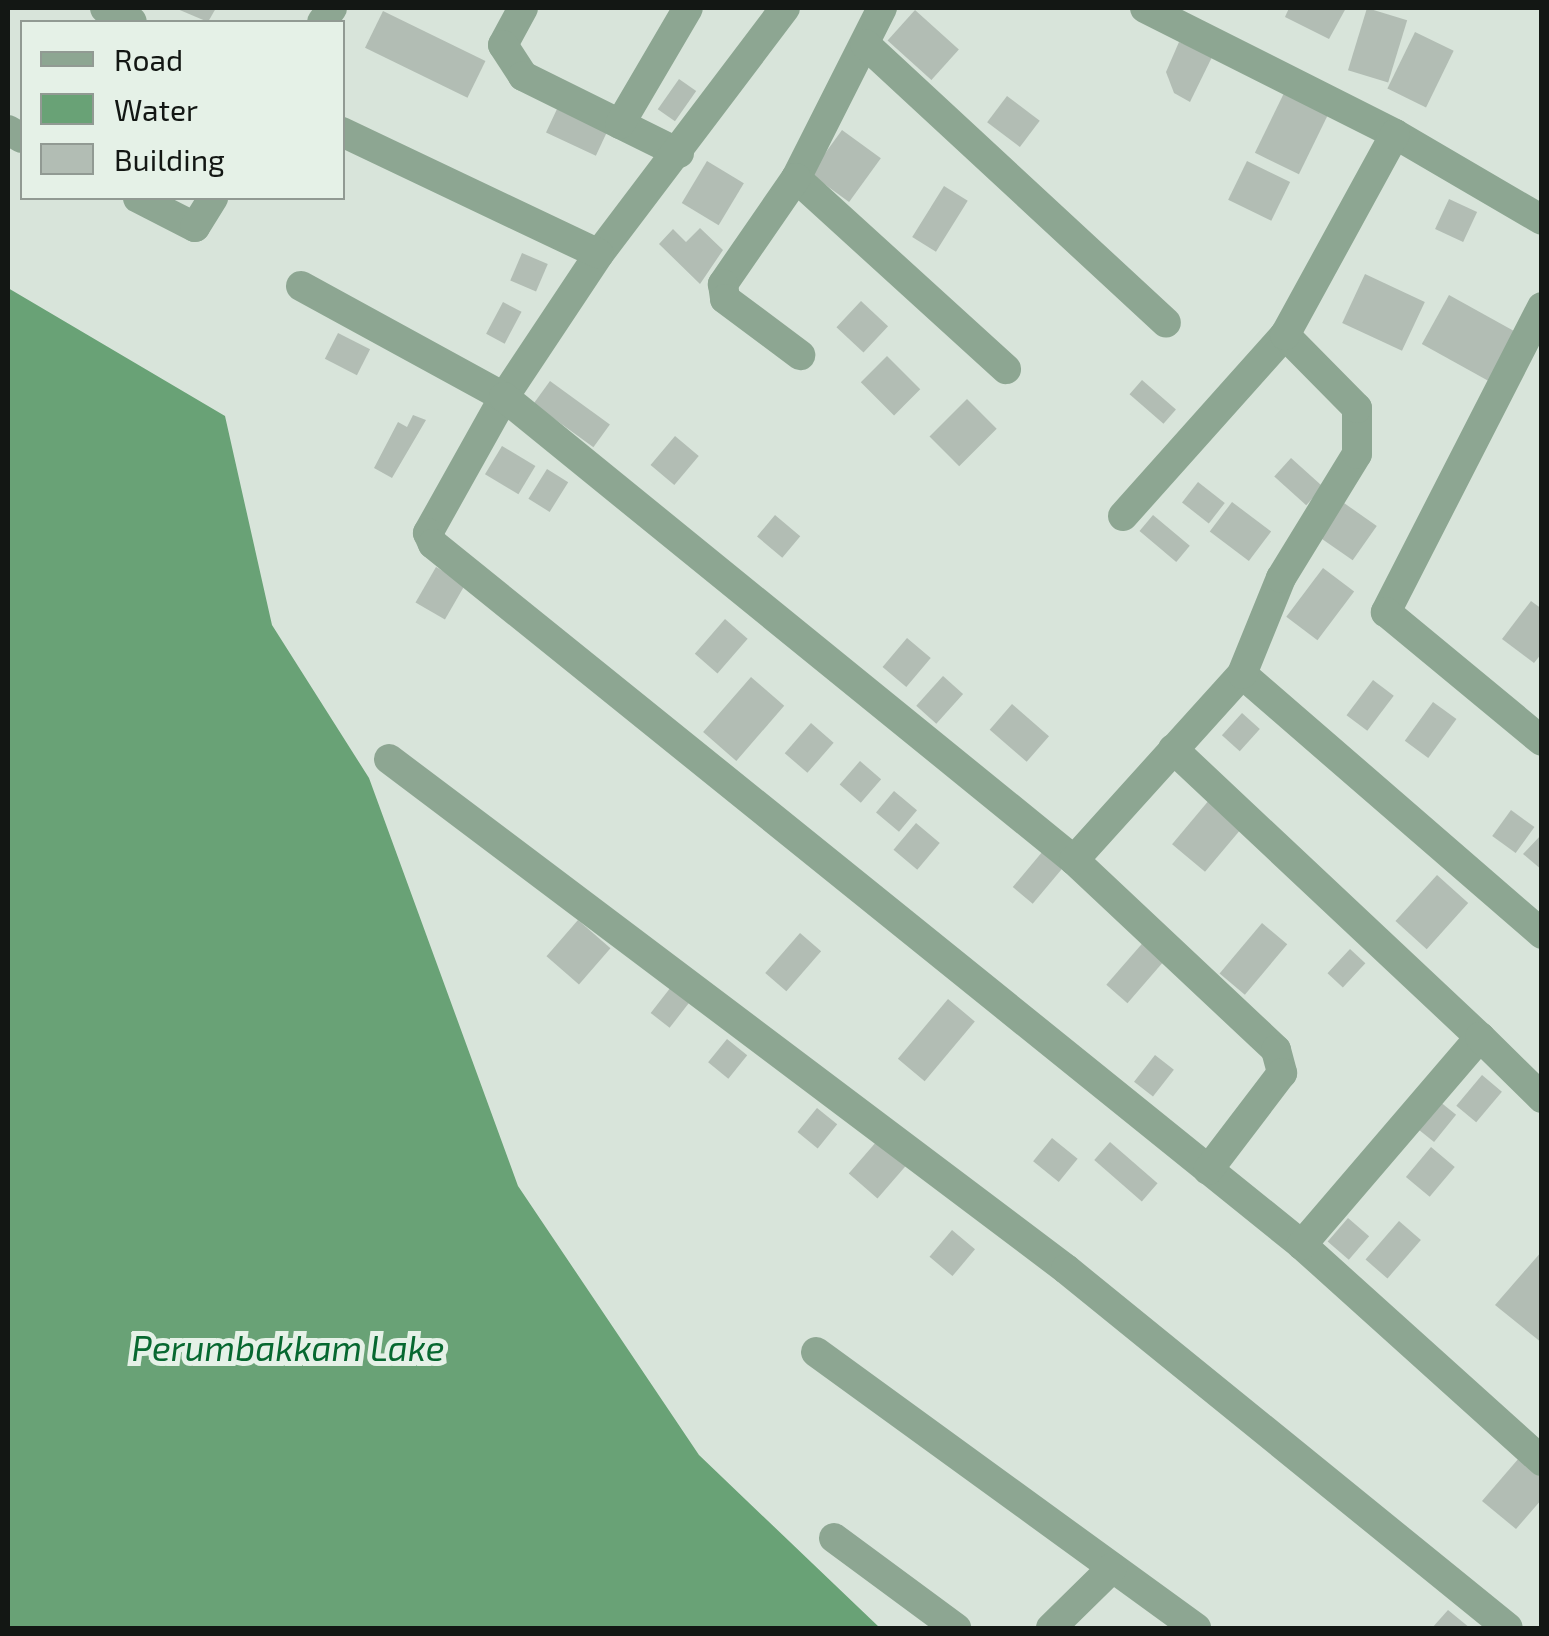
<!DOCTYPE html>
<style>
body{margin:0}
#map{position:relative;width:1549px;height:1636px;overflow:hidden;background:#d8e4da;font-family:"Exo 2",sans-serif}
div>[style]{position:absolute}
.water>*{inset:0;background:#69a276}
.building>*{inset:0;background:#b2bdb4;transform-origin:0 0}
.minor>*{height:30px;margin:-15px;padding:0 15px;transform-origin:15px;border-radius:15px;background:#8da692}
span{translate:-50% -50%;white-space:nowrap;text-align:center;line-height:1.15;-webkit-text-stroke:10px #e5f1e7;paint-order:stroke}
.water-label{font-size:35px;color:#076830;font-style:italic}
.frame{position:absolute;inset:0;border:10px solid #131714;pointer-events:none}
.legend{position:absolute;left:20px;top:20px;width:325px;height:180px;box-sizing:border-box;background:#e5f1e7;border:2px solid #919a93;margin:0;padding:12px 18px;list-style:none;font-size:30px;color:#131714}
.legend li{display:flex;align-items:center;gap:20px;height:50px}
.legend b{width:50px;border:2px solid #919a93}
</style>
<div id="map">
<div class="water">
<i style="clip-path:polygon(8px 288px,225px 416px,272px 625px,369px 778px,518px 1186px,699px 1455px,880px 1628px,8px 1628px)"></i>
</div>
<div class="building">
<i style="clip-path:polygon(175px 8px,216px 8px,208px 22px)"></i>
<i style="clip-path:polygon(1289px 8px,1346px 8px,1329px 39px,1285px 17px)"></i>
<i style="left:1367px;top:8px;width:42px;height:65px;rotate:17deg"></i>
<i style="left:915px;top:10px;width:59px;height:41px;rotate:42deg"></i>
<i style="left:383px;top:11px;width:114px;height:41px;rotate:26deg"></i>
<i style="left:1415px;top:32px;width:43px;height:63px;rotate:26deg"></i>
<i style="clip-path:polygon(1179px 42px,1213px 55px,1190px 102px,1174px 93px,1166px 72px)"></i>
<i style="left:679px;top:79px;width:21px;height:37px;rotate:35deg"></i>
<i style="left:1286px;top:89px;width:49px;height:71px;rotate:26deg"></i>
<i style="left:1007px;top:96px;width:41px;height:33px;rotate:37deg"></i>
<i style="left:557px;top:109px;width:55px;height:26px;rotate:25deg"></i>
<i style="left:842px;top:130px;width:48px;height:54px;rotate:36deg"></i>
<i style="left:707px;top:161px;width:43px;height:49px;rotate:31deg"></i>
<i style="left:1247px;top:161px;width:48px;height:43px;rotate:26deg"></i>
<i style="left:944px;top:186px;width:28px;height:60px;rotate:32deg"></i>
<i style="left:1449px;top:199px;width:31px;height:33px;rotate:25deg"></i>
<i style="clip-path:polygon(700px 228px,723px 250px,700px 284px,659px 244px,673px 229px,686px 242px)"></i>
<i style="left:522px;top:253px;width:28px;height:30px;rotate:23deg"></i>
<i style="left:1365px;top:274px;width:66px;height:54px;rotate:25deg"></i>
<i style="left:1449px;top:295px;width:82px;height:56px;rotate:29deg"></i>
<i style="left:861px;top:301px;width:37px;height:36px;rotate:43deg"></i>
<i style="left:503px;top:302px;width:21px;height:36px;rotate:28deg"></i>
<i style="left:338px;top:333px;width:36px;height:29px;rotate:27deg"></i>
<i style="left:887px;top:356px;width:47px;height:37px;rotate:45deg"></i>
<i style="left:1142px;top:380px;width:45px;height:19px;rotate:41deg"></i>
<i style="left:550px;top:381px;width:74px;height:28px;rotate:36deg"></i>
<i style="left:967px;top:399px;width:42px;height:53px;rotate:45deg"></i>
<i style="clip-path:polygon(413px 415px,426px 420px,392px 478px,374px 468px,398px 422px,407px 427px)"></i>
<i style="left:675px;top:436px;width:31px;height:38px;rotate:40deg"></i>
<i style="left:502px;top:446px;width:39px;height:33px;rotate:31deg"></i>
<i style="left:1291px;top:458px;width:43px;height:25px;rotate:42deg"></i>
<i style="left:547px;top:469px;width:25px;height:35px;rotate:32deg"></i>
<i style="left:1198px;top:482px;width:34px;height:26px;rotate:38deg"></i>
<i style="left:1232px;top:502px;width:49px;height:37px;rotate:37deg"></i>
<i style="left:1344px;top:503px;width:40px;height:42px;rotate:35deg"></i>
<i style="left:775px;top:515px;width:33px;height:28px;rotate:40deg"></i>
<i style="left:1153px;top:515px;width:48px;height:21px;rotate:40deg"></i>
<i style="left:436px;top:567px;width:34px;height:41px;rotate:30deg"></i>
<i style="left:1323px;top:568px;width:39px;height:61px;rotate:37deg"></i>
<i style="clip-path:polygon(1531px 601px,1542px 609px,1542px 653px,1534px 663px,1502px 639px)"></i>
<i style="left:725px;top:619px;width:30px;height:46px;rotate:41deg"></i>
<i style="left:907px;top:638px;width:31px;height:38px;rotate:40deg"></i>
<i style="left:943px;top:676px;width:27px;height:40px;rotate:42deg"></i>
<i style="left:751px;top:677px;width:44px;height:73px;rotate:41deg"></i>
<i style="left:1373px;top:680px;width:26px;height:44px;rotate:37deg"></i>
<i style="left:1433px;top:702px;width:29px;height:48px;rotate:36deg"></i>
<i style="left:1012px;top:704px;width:49px;height:34px;rotate:41deg"></i>
<i style="left:1242px;top:713px;width:24px;height:30px;rotate:42deg"></i>
<i style="left:811px;top:723px;width:30px;height:40px;rotate:41deg"></i>
<i style="left:860px;top:761px;width:28px;height:31px;rotate:41deg"></i>
<i style="left:894px;top:791px;width:30px;height:28px;rotate:40deg"></i>
<i style="left:1210px;top:799px;width:43px;height:59px;rotate:40deg"></i>
<i style="left:1511px;top:810px;width:29px;height:32px;rotate:36deg"></i>
<i style="left:916px;top:823px;width:31px;height:35px;rotate:40deg"></i>
<i style="clip-path:polygon(1542px 834px,1542px 870px,1523px 854px)"></i>
<i style="left:1043px;top:851px;width:26px;height:47px;rotate:40deg"></i>
<i style="left:1437px;top:875px;width:42px;height:62px;rotate:42deg"></i>
<i style="left:578px;top:920px;width:43px;height:48px;rotate:41deg"></i>
<i style="left:1262px;top:923px;width:33px;height:66px;rotate:40deg"></i>
<i style="left:800px;top:933px;width:28px;height:53px;rotate:41deg"></i>
<i style="left:1147px;top:938px;width:28px;height:62px;rotate:41deg"></i>
<i style="left:1350px;top:949px;width:21px;height:33px;rotate:43deg"></i>
<i style="left:671px;top:987px;width:24px;height:33px;rotate:38deg"></i>
<i style="left:948px;top:999px;width:35px;height:78px;rotate:40deg"></i>
<i style="left:727px;top:1039px;width:26px;height:30px;rotate:39deg"></i>
<i style="left:1155px;top:1055px;width:24px;height:34px;rotate:38deg"></i>
<i style="left:1482px;top:1075px;width:26px;height:40px;rotate:40deg"></i>
<i style="left:1439px;top:1101px;width:22px;height:35px;rotate:39deg"></i>
<i style="left:817px;top:1108px;width:26px;height:31px;rotate:39deg"></i>
<i style="left:1052px;top:1138px;width:33px;height:30px;rotate:39deg"></i>
<i style="left:877px;top:1141px;width:38px;height:43px;rotate:41deg"></i>
<i style="left:1110px;top:1142px;width:63px;height:24px;rotate:41deg"></i>
<i style="left:1431px;top:1147px;width:31px;height:39px;rotate:40deg"></i>
<i style="left:1348px;top:1218px;width:28px;height:31px;rotate:41deg"></i>
<i style="left:1399px;top:1221px;width:29px;height:51px;rotate:41deg"></i>
<i style="left:952px;top:1230px;width:30px;height:35px;rotate:40deg"></i>
<i style="clip-path:polygon(1542px 1251px,1542px 1343px,1495px 1305px)"></i>
<i style="clip-path:polygon(1519px 1458px,1542px 1477px,1542px 1499px,1516px 1529px,1482px 1501px)"></i>
<i style="clip-path:polygon(1448px 1610px,1470px 1628px,1432px 1628px)"></i>
</div>
<div class="minor">
<i style="left:105px;top:8px;width:30px;rotate:27deg"></i>
<i style="left:523px;top:8px;width:42px;rotate:118.4deg"></i>
<i style="left:503px;top:45px;width:37px;rotate:57deg"></i>
<i style="left:523px;top:76px;width:174px;rotate:26.3deg"></i>
<i style="left:785px;top:8px;width:308px;rotate:127.1deg"></i>
<i style="left:599px;top:254px;width:172px;rotate:123.6deg"></i>
<i style="left:504px;top:397px;width:156px;rotate:119.2deg"></i>
<i style="left:428px;top:533px;width:12px;rotate:66deg"></i>
<i style="left:433px;top:544px;width:1116px;rotate:38.89deg"></i>
<i style="left:1302px;top:1245px;width:323px;rotate:42deg"></i>
<i style="left:882px;top:8px;width:191px;rotate:116.8deg"></i>
<i style="left:796px;top:178px;width:284px;rotate:42.3deg"></i>
<i style="left:1145px;top:8px;width:280px;rotate:26.7deg"></i>
<i style="left:1395px;top:134px;width:170px;rotate:30.3deg"></i>
<i style="left:322px;top:22px;width:17px;rotate:-54deg"></i>
<i style="left:865px;top:44px;width:410px;rotate:42.8deg"></i>
<i style="left:620px;top:124px;width:134px;rotate:-59.6deg"></i>
<i style="left:8px;top:130px;width:16px;rotate:30deg"></i>
<i style="left:342px;top:132px;width:284px;rotate:25.4deg"></i>
<i style="left:796px;top:178px;width:129px;rotate:124.6deg"></i>
<i style="left:723px;top:284px;width:15px;rotate:82deg"></i>
<i style="left:725px;top:299px;width:94px;rotate:36.7deg"></i>
<i style="left:138px;top:198px;width:64px;rotate:27deg"></i>
<i style="left:195px;top:227px;width:34px;rotate:-58deg"></i>
<i style="left:301px;top:286px;width:231px;rotate:28.7deg"></i>
<i style="left:504px;top:397px;width:734px;rotate:39.09deg"></i>
<i style="left:1074px;top:860px;width:277px;rotate:43.2deg"></i>
<i style="left:1276px;top:1050px;width:24px;rotate:75deg"></i>
<i style="left:1282px;top:1073px;width:122px;rotate:127.3deg"></i>
<i style="left:1542px;top:307px;width:343px;rotate:117.1deg"></i>
<i style="left:1386px;top:612px;width:202px;rotate:39.6deg"></i>
<i style="left:1123px;top:516px;width:243px;rotate:-48.2deg"></i>
<i style="left:1242px;top:674px;width:397px;rotate:40.9deg"></i>
<i style="left:1173px;top:749px;width:421px;rotate:43.2deg"></i>
<i style="left:1480px;top:1037px;width:274px;rotate:130.6deg"></i>
<i style="left:389px;top:759px;width:848px;rotate:36.99deg"></i>
<i style="left:1066px;top:1269px;width:569px;rotate:39.08deg"></i>
<i style="left:1074px;top:860px;width:251px;rotate:-47.9deg"></i>
<i style="left:1242px;top:674px;width:104px;rotate:-67.9deg"></i>
<i style="left:1281px;top:578px;width:145px;rotate:-58.5deg"></i>
<i style="left:1357px;top:454px;width:46px;rotate:-90deg"></i>
<i style="left:1357px;top:408px;width:103px;rotate:-134.6deg"></i>
<i style="left:1285px;top:335px;width:229px;rotate:-61.3deg"></i>
<i style="left:1480px;top:1037px;width:87px;rotate:44.5deg"></i>
<i style="left:816px;top:1352px;width:470px;rotate:36deg"></i>
<i style="left:834px;top:1538px;width:152px;rotate:36.4deg"></i>
<i style="left:1051px;top:1628px;width:86px;rotate:-44.5deg"></i>
</div>
<div class="water-label">
<span style="left:288px;top:1347px">Perumbakkam Lake</span>
</div>
<div class="frame"></div>
<ul class="legend">
<li><b style="height:12px;background:#8da692"></b>Road</li>
<li><b style="height:28px;background:#69a276"></b>Water</li>
<li><b style="height:28px;background:#b2bdb4"></b>Building</li>
</ul>
</div>
